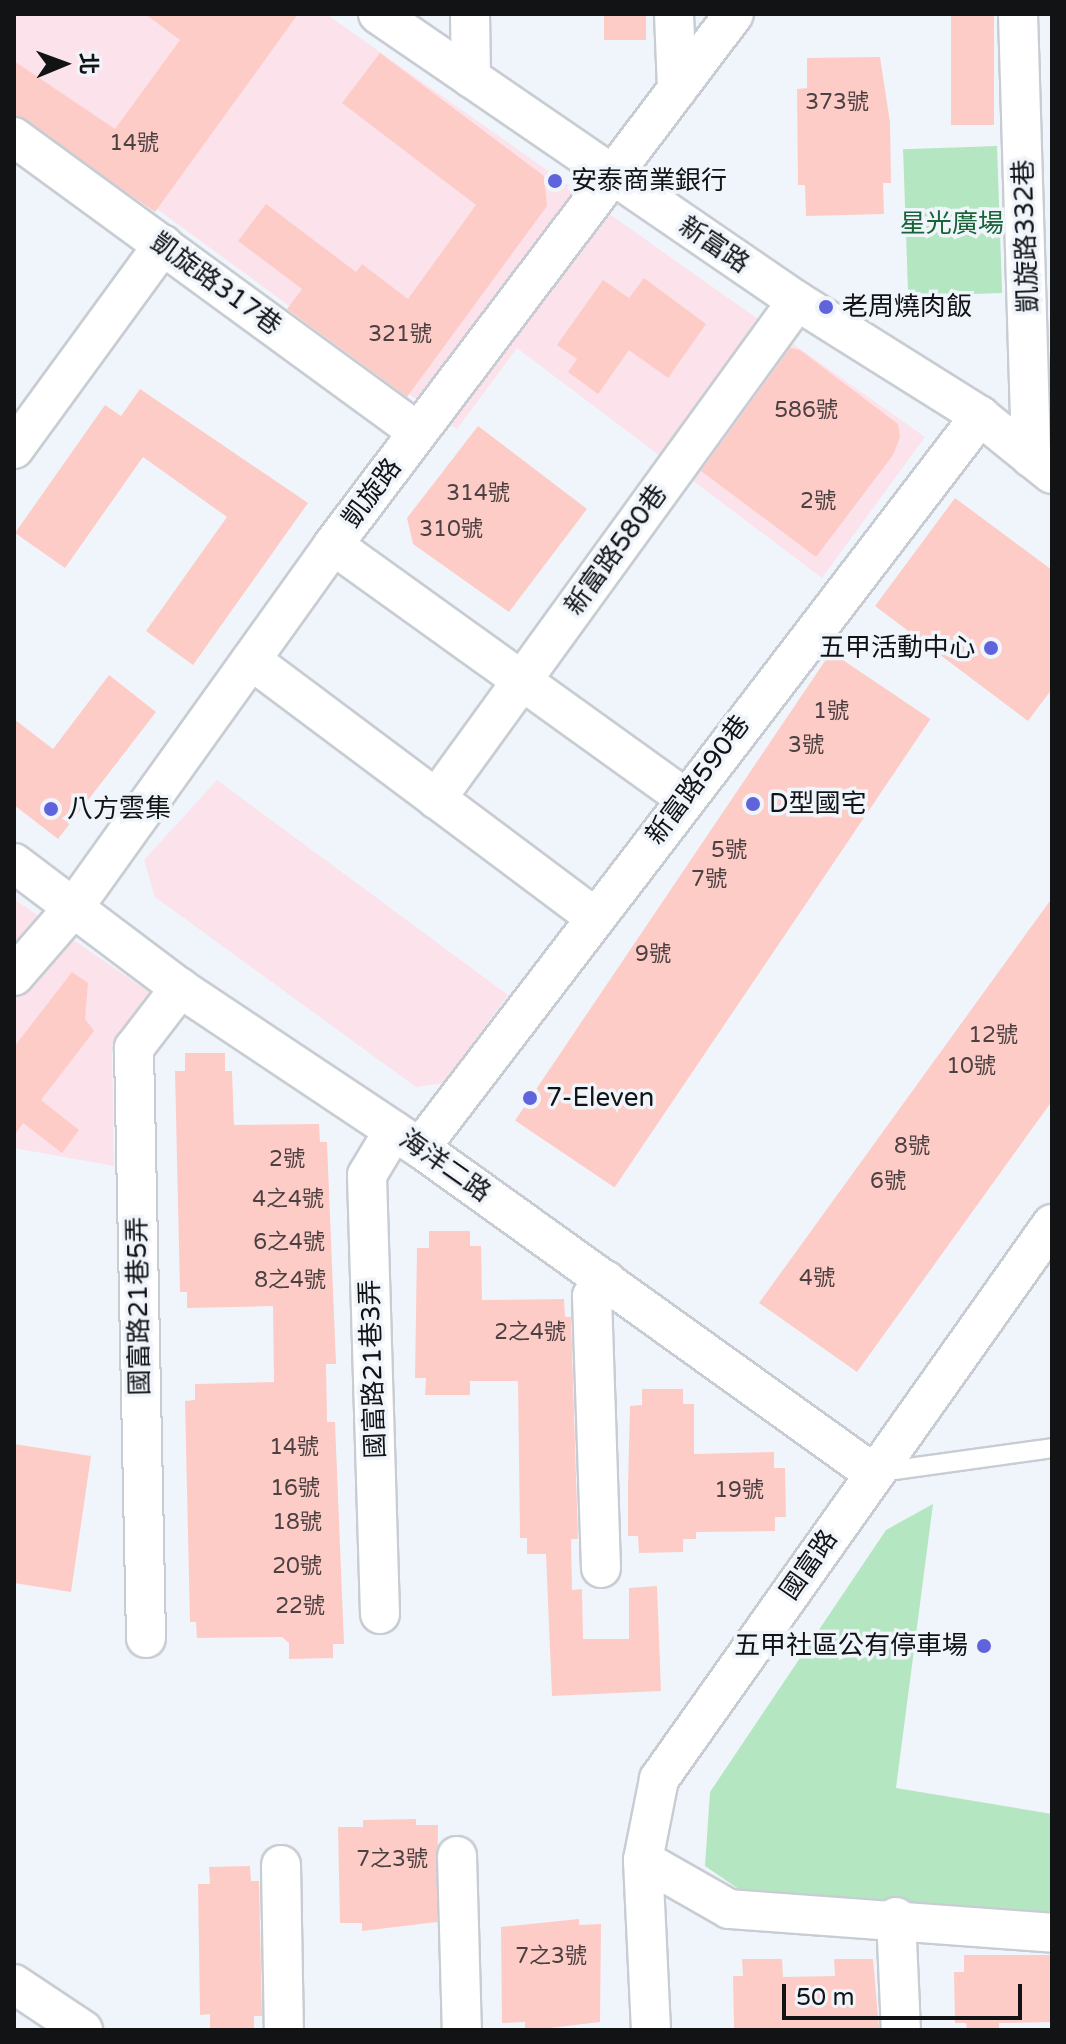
<!DOCTYPE html>
<meta charset="utf-8">
<style>
body{margin:0}
#map{position:relative;width:1066px;height:2044px;overflow:hidden;background:#f0f5fb;font-family:"Varela Round","Noto Sans TC",sans-serif}
div>[style]{position:absolute}
.commercial>*{inset:0;background:#fce2ea}
.green>*{inset:0;background:#b5e6c2;transform-origin:0 0}
.building>*{inset:0;background:#feccc7;transform-origin:0 0}
.roads{filter:drop-shadow(2px 0 #c8cdd3) drop-shadow(-2px 0 #c8cdd3) drop-shadow(0 2px #c8cdd3) drop-shadow(0 -2px #c8cdd3)}
.lane>*{height:18px;margin:-9px;padding:0 9px;transform-origin:9px;border-radius:9px;background:#fff}
.street>*{height:38px;margin:-19px;padding:0 19px;transform-origin:19px;border-radius:19px;background:#fff}
.dots>*{width:22px;height:22px;translate:-50% -50%;box-sizing:border-box;border:4px solid #f0f5fb;border-radius:50%}
span{translate:-50% -50%;white-space:nowrap;text-align:center;line-height:1.15;-webkit-text-stroke:7px #f0f5fb;paint-order:stroke}
.number-label{font-size:22px;color:#4c4142}
.number-label span{-webkit-text-stroke-width:0}
.poi-label{font-size:26px;color:#111315}
.left{translate:0 -50%;text-align:left}
.right{translate:-100% -50%;text-align:right}
.park-label{font-size:26px;color:#186337}
.street-label{font-size:26px;color:#111315}
.frame{position:absolute;inset:0;border:16px solid #111315;pointer-events:none}
.north{position:absolute;left:24px;top:24px;width:80px;height:80px;-webkit-text-stroke:6px #f0f5fb;paint-order:stroke;rotate:89deg;font-size:22px;font-weight:700;line-height:32px;text-align:center;color:#111315}
.north::after{content:'';display:block;margin:auto;width:28px;height:36px;background:#111315;clip-path:polygon(50% 0,100% 100%,50% 72%,0 100%)}
.scale{position:absolute;left:782px;top:1984px;width:240px;height:36px;box-sizing:border-box;border:4px solid #111315;border-top:0;padding-left:10px;font-size:24px;line-height:28px;white-space:nowrap;color:#111315;-webkit-text-stroke:6px #f0f5fb;paint-order:stroke}
</style>
<div id="map">
<div class="commercial">
<i style="clip-path:polygon(14px 14px,326px 14px,925px 437px,822px 578px,517px 348px,457px 429px,14px 104px)"></i>
<i style="clip-path:polygon(217px 780px,508px 995px,444px 1083px,416px 1087px,155px 897px,144px 860px)"></i>
<i style="clip-path:polygon(14px 899px,155px 996px,112px 1045px,114px 1166px,14px 1148px)"></i>
</div>
<div class="green">
<i style="left:997px;top:146px;width:147px;height:94px;rotate:88deg"></i>
<i style="clip-path:polygon(933px 1504px,896px 1788px,1052px 1814px,1052px 1925px,743px 1892px,705px 1866px,710px 1792px,886px 1530px)"></i>
</div>
<div class="building">
<i style="clip-path:polygon(145px 14px,298px 14px,155px 212px,14px 115px,14px 61px,115px 129px,180px 40px)"></i>
<i style="left:604px;top:14px;width:42px;height:26px"></i>
<i style="left:951px;top:14px;width:43px;height:111px"></i>
<i style="clip-path:polygon(380px 53px,544px 176px,547px 206px,407px 397px,287px 309px,302px 289px,238px 241px,266px 204px,356px 272px,362px 264px,408px 299px,476px 205px,342px 103px)"></i>
<i style="clip-path:polygon(880px 57px,890px 122px,891px 183px,883px 183px,884px 214px,806px 216px,805px 185px,798px 185px,797px 89px,807px 88px,807px 58px)"></i>
<i style="clip-path:polygon(644px 278px,706px 324px,668px 378px,629px 350px,598px 394px,568px 372px,577px 359px,557px 345px,603px 280px,629px 298px)"></i>
<i style="clip-path:polygon(790px 348px,800px 350px,898px 424px,900px 437px,893px 455px,816px 557px,701px 471px)"></i>
<i style="clip-path:polygon(140px 389px,308px 503px,193px 665px,146px 631px,227px 517px,143px 457px,65px 568px,15px 533px,105px 405px,121px 416px)"></i>
<i style="clip-path:polygon(478px 426px,587px 509px,509px 612px,413px 544px,407px 518px)"></i>
<i style="clip-path:polygon(955px 498px,1052px 570px,1052px 689px,1028px 721px,875px 606px)"></i>
<i style="left:831px;top:652px;width:120px;height:565px;rotate:34deg"></i>
<i style="clip-path:polygon(109px 675px,156px 712px,58px 839px,14px 805px,14px 719px,53px 749px)"></i>
<i style="clip-path:polygon(1052px 898px,1052px 1101px,857px 1372px,759px 1303px)"></i>
<i style="clip-path:polygon(72px 972px,88px 983px,85px 1019px,94px 1031px,41px 1100px,79px 1130px,62px 1153px,23px 1123px,14px 1136px,14px 1047px)"></i>
<i style="clip-path:polygon(185px 1053px,225px 1053px,225px 1071px,232px 1071px,234px 1125px,319px 1124px,320px 1142px,327px 1142px,336px 1364px,326px 1364px,327px 1422px,335px 1422px,344px 1644px,333px 1644px,333px 1658px,289px 1659px,289px 1643px,282px 1637px,197px 1638px,196px 1622px,190px 1622px,185px 1401px,195px 1400px,195px 1384px,274px 1382px,273px 1306px,187px 1308px,187px 1292px,180px 1292px,175px 1071px,185px 1071px)"></i>
<i style="clip-path:polygon(429px 1231px,470px 1231px,470px 1246px,481px 1246px,482px 1300px,564px 1299px,565px 1317px,571px 1317px,578px 1539px,571px 1539px,572px 1590px,582px 1589px,583px 1639px,629px 1639px,629px 1588px,657px 1586px,661px 1691px,552px 1696px,546px 1554px,527px 1554px,527px 1538px,520px 1538px,518px 1381px,470px 1381px,470px 1395px,425px 1395px,426px 1378px,415px 1378px,417px 1248px,429px 1248px)"></i>
<i style="clip-path:polygon(642px 1389px,683px 1389px,683px 1404px,694px 1404px,694px 1454px,774px 1452px,774px 1468px,785px 1468px,786px 1517px,775px 1517px,775px 1531px,696px 1532px,696px 1539px,683px 1539px,683px 1552px,639px 1553px,638px 1536px,628px 1536px,628px 1486px,630px 1406px,642px 1405px)"></i>
<i style="clip-path:polygon(14px 1444px,91px 1456px,71px 1592px,14px 1583px)"></i>
<i style="clip-path:polygon(416px 1819px,416px 1825px,438px 1825px,437px 1922px,362px 1931px,362px 1923px,340px 1923px,338px 1827px,363px 1827px,363px 1820px)"></i>
<i style="clip-path:polygon(250px 1866px,251px 1881px,259px 1881px,262px 2016px,254px 2016px,254px 2029px,210px 2030px,210px 2014px,200px 2015px,198px 1884px,210px 1884px,209px 1867px)"></i>
<i style="clip-path:polygon(579px 1919px,579px 1925px,601px 1924px,600px 2022px,533px 2030px,525px 2030px,525px 2022px,502px 2023px,501px 1927px)"></i>
<i style="clip-path:polygon(964px 1955px,1052px 1955px,1052px 2022px,999px 2023px,999px 2030px,967px 2030px,966px 2023px,955px 2023px,954px 1972px,964px 1972px)"></i>
<i style="clip-path:polygon(742px 1959px,782px 1959px,783px 1977px,835px 1976px,834px 1959px,873px 1959px,879px 2028px,734px 2028px,733px 1976px,743px 1976px)"></i>
</div>
<div class="roads">
<div class="lane">
<i style="left:880px;top:1472px;width:174px;rotate:-7.9deg"></i>
</div>
<div class="street">
<i style="left:378px;top:14px;width:508px;rotate:34.41deg"></i>
<i style="left:797px;top:301px;width:216px;rotate:32.1deg"></i>
<i style="left:980px;top:416px;width:92px;rotate:38.9deg"></i>
<i style="left:470px;top:14px;width:64px;rotate:89.1deg"></i>
<i style="left:674px;top:14px;width:76px;rotate:87.7deg"></i>
<i style="left:1018px;top:14px;width:444px;rotate:88.3deg"></i>
<i style="left:14px;top:137px;width:500px;rotate:36.14deg"></i>
<i style="left:14px;top:449px;width:253px;rotate:-53.9deg"></i>
<i style="left:333px;top:545px;width:432px;rotate:35.7deg"></i>
<i style="left:251px;top:660px;width:429px;rotate:36.8deg"></i>
<i style="left:436px;top:799px;width:615px;rotate:-54.06deg"></i>
<i style="left:14px;top:863px;width:208px;rotate:37deg"></i>
<i style="left:180px;top:988px;width:288px;rotate:33.7deg"></i>
<i style="left:420px;top:1148px;width:558px;rotate:35.66deg"></i>
<i style="left:14px;top:976px;width:91px;rotate:-49deg"></i>
<i style="left:74px;top:907px;width:445px;rotate:-54.4deg"></i>
<i style="left:333px;top:545px;width:665px;rotate:-52.94deg"></i>
<i style="left:420px;top:1148px;width:922px;rotate:-52.58deg"></i>
<i style="left:601px;top:1568px;width:272px;rotate:-91.9deg"></i>
<i style="left:592px;top:1296px;width:21px;rotate:-49deg"></i>
<i style="left:380px;top:1614px;width:439px;rotate:-91.7deg"></i>
<i style="left:367px;top:1175px;width:52px;rotate:-59deg"></i>
<i style="left:146px;top:1638px;width:590px;rotate:-91.17deg"></i>
<i style="left:134px;top:1048px;width:76px;rotate:-52.5deg"></i>
<i style="left:457px;top:1856px;width:174px;rotate:88.4deg"></i>
<i style="left:643px;top:1860px;width:99px;rotate:29.7deg"></i>
<i style="left:729px;top:1909px;width:324px;rotate:4.2deg"></i>
<i style="left:281px;top:1865px;width:165px;rotate:89deg"></i>
<i style="left:896px;top:1917px;width:113px;rotate:87.5deg"></i>
<i style="left:14px;top:1984px;width:83px;rotate:33.7deg"></i>
<i style="left:651px;top:2030px;width:170px;rotate:-92.7deg"></i>
<i style="left:643px;top:1860px;width:83px;rotate:-78.8deg"></i>
<i style="left:659px;top:1779px;width:680px;rotate:-54.7deg"></i>
</div>
</div>
<div class="dots">
<i style="left:555px;top:181px;background:#6064dc"></i>
<i style="left:826px;top:307px;background:#6064dc"></i>
<i style="left:991px;top:648px;background:#6064dc"></i>
<i style="left:753px;top:804px;background:#6064dc"></i>
<i style="left:51px;top:809px;background:#6064dc"></i>
<i style="left:530px;top:1098px;background:#6064dc"></i>
<i style="left:984px;top:1646px;background:#6064dc"></i>
</div>
<div class="number-label">
<span style="left:837px;top:103px">373號</span>
<span style="left:134px;top:144px">14號</span>
<span style="left:400px;top:335px">321號</span>
<span style="left:806px;top:411px">586號</span>
<span style="left:478px;top:494px">314號</span>
<span style="left:818px;top:502px">2號</span>
<span style="left:451px;top:530px">310號</span>
<span style="left:831px;top:712px">1號</span>
<span style="left:806px;top:746px">3號</span>
<span style="left:729px;top:851px">5號</span>
<span style="left:709px;top:880px">7號</span>
<span style="left:653px;top:955px">9號</span>
<span style="left:993px;top:1036px">12號</span>
<span style="left:971px;top:1067px">10號</span>
<span style="left:912px;top:1147px">8號</span>
<span style="left:287px;top:1160px">2號</span>
<span style="left:888px;top:1182px">6號</span>
<span style="left:288px;top:1200px">4之4號</span>
<span style="left:289px;top:1243px">6之4號</span>
<span style="left:817px;top:1279px">4號</span>
<span style="left:290px;top:1281px">8之4號</span>
<span style="left:530px;top:1333px">2之4號</span>
<span style="left:294px;top:1448px">14號</span>
<span style="left:295px;top:1489px">16號</span>
<span style="left:739px;top:1491px">19號</span>
<span style="left:297px;top:1523px">18號</span>
<span style="left:297px;top:1567px">20號</span>
<span style="left:300px;top:1607px">22號</span>
<span style="left:392px;top:1860px">7之3號</span>
<span style="left:551px;top:1957px">7之3號</span>
</div>
<div class="poi-label">
<span class="left" style="left:571px;top:181px">安泰商業銀行</span>
<span class="left" style="left:842px;top:307px">老周燒肉飯</span>
<span class="right" style="left:975px;top:648px">五甲活動中心</span>
<span class="left" style="left:769px;top:804px">D型國宅</span>
<span class="left" style="left:67px;top:809px">八方雲集</span>
<span class="left" style="left:546px;top:1098px">7-Eleven</span>
<span class="right" style="left:968px;top:1646px">五甲社區公有停車場</span>
</div>
<div class="park-label">
<span style="left:952px;top:224px">星光廣場</span>
</div>
<div class="street-label">
<span style="left:1026px;top:236px;rotate:-92deg">凱旋路332巷</span>
<span style="left:714px;top:245px;rotate:34deg">新富路</span>
<span style="left:216px;top:284px;rotate:36deg">凱旋路317巷</span>
<span style="left:372px;top:493px;rotate:-53deg">凱旋路</span>
<span style="left:616px;top:550px;rotate:-54deg">新富路580巷</span>
<span style="left:698px;top:780px;rotate:-53deg">新富路590巷</span>
<span style="left:445px;top:1166px;rotate:35deg">海洋二路</span>
<span style="left:139px;top:1306px;rotate:-91deg">國富路21巷5弄</span>
<span style="left:373px;top:1369px;rotate:-92deg">國富路21巷3弄</span>
<span style="left:809px;top:1565px;rotate:-55deg">國富路</span>
</div>
<div class="frame"></div>
<div class="north">北</div>
<div class="scale">50 m</div>
</div>
